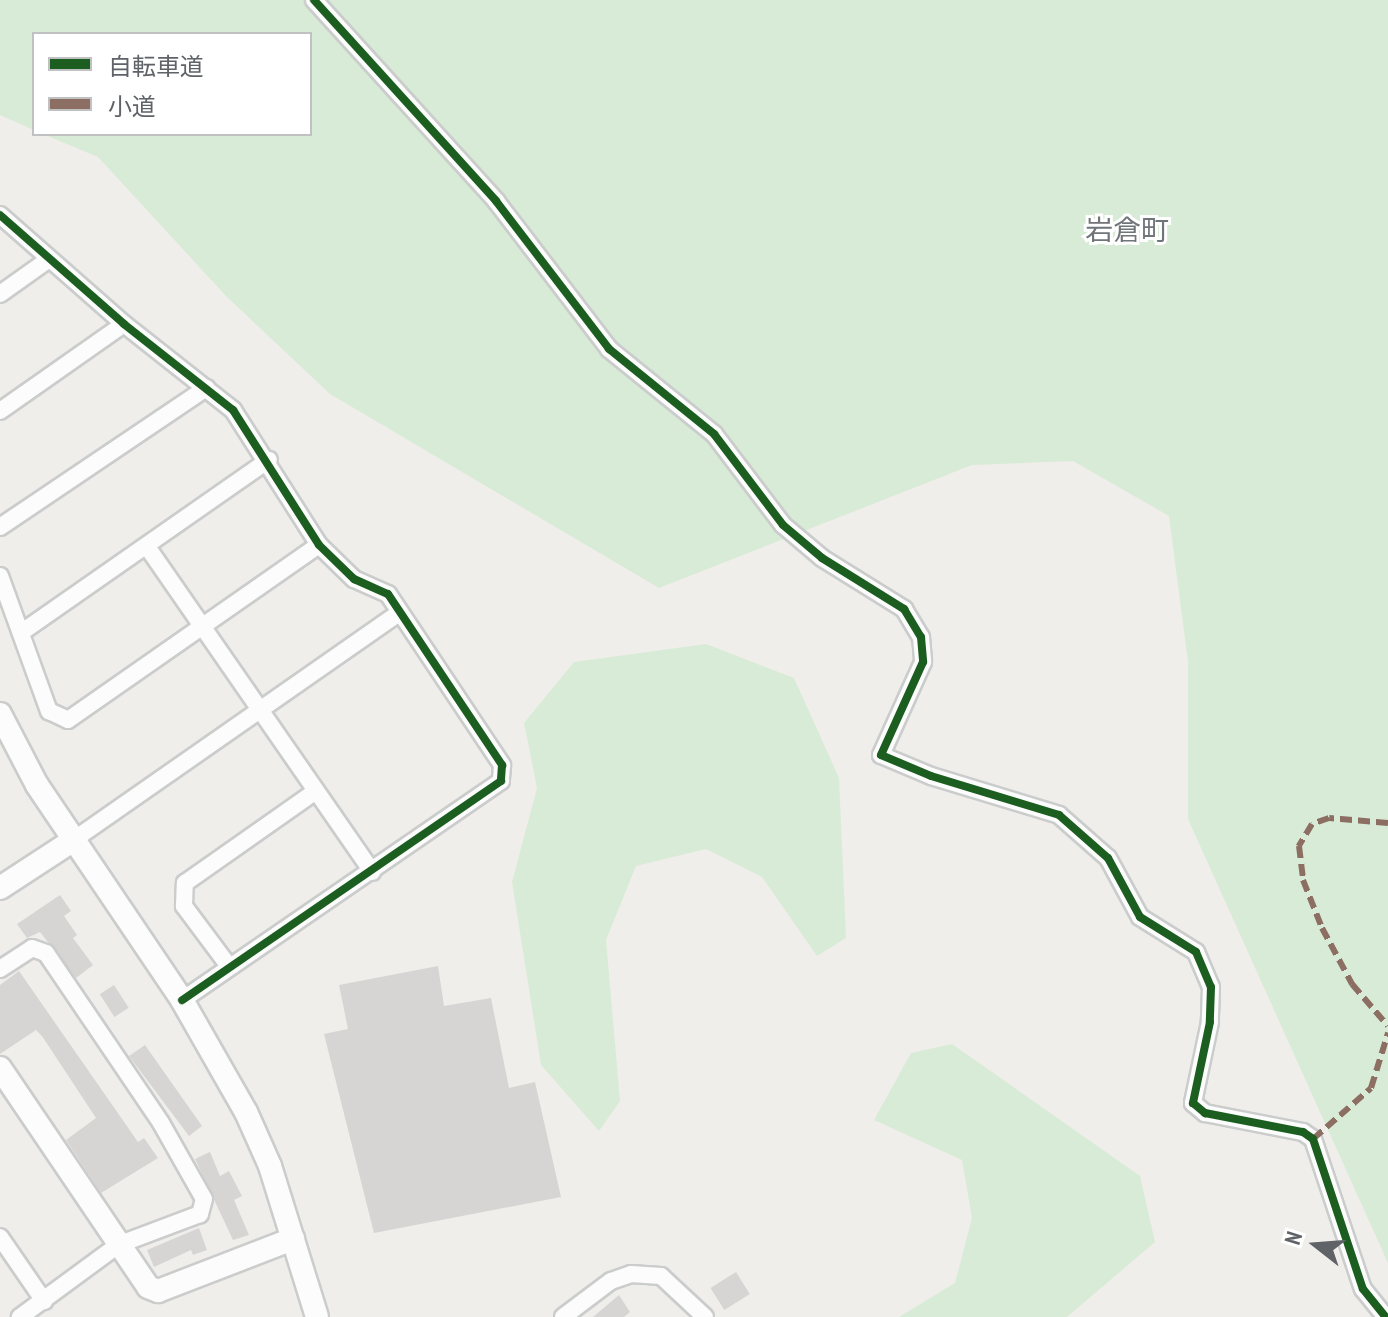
<!DOCTYPE html>
<meta charset="utf-8">
<style>
body{margin:0}
#map{position:relative;width:1388px;height:1317px;overflow:hidden;background:#efeeea;font-family:"PT Sans Narrow","Noto Sans JP",sans-serif}
div>[style]{position:absolute}
.green>*{inset:0;background:#d8ebd6}
.building>*{inset:0;background:#d6d5d3;transform-origin:0 0}
.roads{filter:drop-shadow(2px 0 #cbcccc) drop-shadow(-2px 0 #cbcccc) drop-shadow(0 2px #cbcccc) drop-shadow(0 -2px #cbcccc)}
.street>*{height:16px;margin:-8px;padding:0 8px;transform-origin:8px;border-radius:8px;background:#fdfcfc}
.secondary>*{height:22px;margin:-11px;padding:0 11px;transform-origin:11px;border-radius:11px;background:#fdfcfc}
.quiet>*{height:6px;margin-top:-3px;transform-origin:0;background:repeating-linear-gradient(90deg,#8d6e63 0 12px,transparent 0 18px)}
.cycleway>*{height:8px;margin:-4px;padding:0 4px;transform-origin:4px;border-radius:4px;background:#1b5e20}
span{translate:-50% -50%;white-space:nowrap;text-align:center;line-height:1.15;-webkit-text-stroke:6px #fff;paint-order:stroke}
.quarter-label{font-size:28px;color:#70757a}
.legend{position:absolute;left:32px;top:32px;width:280px;height:104px;box-sizing:border-box;background:#fff;border:2px solid #bfc1c3;margin:0;padding:10px 14px;list-style:none;font-size:24px;color:#5f6368}
.legend li{display:flex;align-items:center;gap:16px;height:40px}
.legend b{width:40px;border:2px solid #bfc1c3}
.north{position:absolute;left:1276px;top:1205px;width:80px;height:80px;-webkit-text-stroke:6px #fff;paint-order:stroke;rotate:287deg;font-size:22px;font-weight:700;line-height:32px;text-align:center;color:#5f6368}
.north::after{content:'';display:block;margin:auto;width:28px;height:36px;background:#5f6368;clip-path:polygon(50% 0,100% 100%,50% 72%,0 100%)}
</style>
<div id="map">
<div class="green">
<i style="clip-path:polygon(0 0,1388px 0,1388px 1263px,1188px 819px,1188px 662px,1169px 516px,1073px 461px,972px 465px,659px 588px,330px 394px,226px 296px,98px 157px,43px 134px,310px 134px,310px 34px,34px 34px,34px 130px,0 115px)"></i>
<i style="clip-path:polygon(706px 644px,794px 678px,839px 778px,846px 938px,817px 956px,762px 877px,706px 849px,636px 866px,606px 940px,620px 1101px,599px 1131px,541px 1065px,512px 882px,537px 788px,524px 723px,574px 662px)"></i>
<i style="clip-path:polygon(952px 1044px,1140px 1176px,1155px 1242px,1067px 1317px,899px 1317px,955px 1283px,972px 1218px,962px 1160px,874px 1120px,911px 1053px)"></i>
</div>
<div class="building">
<i style="clip-path:polygon(60px 895px,71px 911px,64px 916px,77px 935px,73px 938px,93px 965px,76px 978px,40px 932px,27px 938px,17px 924px)"></i>
<i style="clip-path:polygon(438px 966px,444px 1006px,491px 998px,509px 1088px,535px 1082px,561px 1197px,374px 1233px,324px 1034px,348px 1029px,339px 985px)"></i>
<i style="clip-path:polygon(19px 971px,138px 1142px,144px 1138px,158px 1158px,101px 1193px,66px 1140px,96px 1118px,42px 1036px,36px 1030px,0 1054px,0 985px)"></i>
<i style="left:114px;top:985px;width:27px;height:17px;rotate:57deg"></i>
<i style="clip-path:polygon(145px 1045px,202px 1126px,189px 1136px,129px 1056px)"></i>
<i style="clip-path:polygon(210px 1152px,220px 1176px,229px 1171px,242px 1196px,234px 1200px,249px 1235px,233px 1240px,195px 1159px)"></i>
<i style="clip-path:polygon(199px 1228px,207px 1250px,193px 1255px,191px 1250px,154px 1267px,147px 1250px)"></i>
<i style="left:736px;top:1272px;width:26px;height:30px;rotate:58deg"></i>
<i style="clip-path:polygon(619px 1295px,630px 1312px,624px 1317px,593px 1317px)"></i>
</div>
<div class="roads">
<div class="street">
<i style="left:314px;top:0;width:271px;rotate:47.8deg"></i>
<i style="left:496px;top:201px;width:186px;rotate:52.6deg"></i>
<i style="left:609px;top:349px;width:135px;rotate:39deg"></i>
<i style="left:714px;top:434px;width:114px;rotate:52.8deg"></i>
<i style="left:783px;top:525px;width:51px;rotate:40.2deg"></i>
<i style="left:822px;top:558px;width:97px;rotate:31.9deg"></i>
<i style="left:904px;top:609px;width:33px;rotate:59deg"></i>
<i style="left:921px;top:637px;width:25px;rotate:85deg"></i>
<i style="left:923px;top:662px;width:102px;rotate:114.3deg"></i>
<i style="left:881px;top:755px;width:54px;rotate:22.8deg"></i>
<i style="left:931px;top:776px;width:134px;rotate:16.9deg"></i>
<i style="left:1059px;top:815px;width:65px;rotate:41.3deg"></i>
<i style="left:1108px;top:858px;width:67px;rotate:61.5deg"></i>
<i style="left:1140px;top:917px;width:66px;rotate:32deg"></i>
<i style="left:1196px;top:952px;width:38px;rotate:67deg"></i>
<i style="left:1211px;top:987px;width:35px;rotate:92deg"></i>
<i style="left:1210px;top:1022px;width:83px;rotate:101.9deg"></i>
<i style="left:1193px;top:1103px;width:16px;rotate:40deg"></i>
<i style="left:1205px;top:1113px;width:100px;rotate:11deg"></i>
<i style="left:1303px;top:1132px;width:12px;rotate:35deg"></i>
<i style="left:1313px;top:1139px;width:158px;rotate:71.6deg"></i>
<i style="left:1363px;top:1289px;width:36px;rotate:51deg"></i>
<i style="left:0;top:215px;width:165px;rotate:41.3deg"></i>
<i style="left:124px;top:324px;width:139px;rotate:38.3deg"></i>
<i style="left:233px;top:410px;width:160px;rotate:57.5deg"></i>
<i style="left:319px;top:545px;width:49px;rotate:44.2deg"></i>
<i style="left:354px;top:579px;width:37px;rotate:24deg"></i>
<i style="left:388px;top:594px;width:206px;rotate:56.3deg"></i>
<i style="left:502px;top:765px;width:16px;rotate:94deg"></i>
<i style="left:501px;top:781px;width:387px;rotate:145.5deg"></i>
<i style="left:0;top:294px;width:60px;rotate:-35.5deg"></i>
<i style="left:0;top:411px;width:151px;rotate:-35.1deg"></i>
<i style="left:0;top:527px;width:249px;rotate:-34deg"></i>
<i style="left:148px;top:548px;width:394px;rotate:55.3deg"></i>
<i style="left:0;top:576px;width:144px;rotate:70.1deg"></i>
<i style="left:49px;top:711px;width:21px;rotate:25deg"></i>
<i style="left:68px;top:720px;width:306px;rotate:-34.9deg"></i>
<i style="left:22px;top:632px;width:301px;rotate:-34.9deg"></i>
<i style="left:72px;top:841px;width:397px;rotate:-34.9deg"></i>
<i style="left:228px;top:965px;width:74px;rotate:-126.7deg"></i>
<i style="left:184px;top:906px;width:23px;rotate:-88deg"></i>
<i style="left:185px;top:883px;width:160px;rotate:-35.1deg"></i>
<i style="left:0;top:969px;width:38px;rotate:-33deg"></i>
<i style="left:32px;top:948px;width:15px;rotate:20deg"></i>
<i style="left:46px;top:953px;width:205px;rotate:55.9deg"></i>
<i style="left:161px;top:1123px;width:87px;rotate:60.5deg"></i>
<i style="left:204px;top:1199px;width:16px;rotate:105deg"></i>
<i style="left:200px;top:1214px;width:88px;rotate:159.3deg"></i>
<i style="left:118px;top:1245px;width:122px;rotate:143.7deg"></i>
<i style="left:0;top:1237px;width:78px;rotate:55.5deg"></i>
<i style="left:563px;top:1317px;width:60px;rotate:-36.9deg"></i>
<i style="left:611px;top:1281px;width:21px;rotate:-19deg"></i>
<i style="left:631px;top:1274px;width:30px;rotate:4deg"></i>
<i style="left:661px;top:1276px;width:60px;rotate:43deg"></i>
</div>
<div class="secondary">
<i style="left:0;top:714px;width:80px;rotate:62.5deg"></i>
<i style="left:37px;top:785px;width:259px;rotate:56deg"></i>
<i style="left:182px;top:1000px;width:129px;rotate:60.3deg"></i>
<i style="left:246px;top:1112px;width:59px;rotate:66deg"></i>
<i style="left:270px;top:1166px;width:158px;rotate:72.7deg"></i>
<i style="left:0;top:888px;width:86px;rotate:-33.1deg"></i>
<i style="left:0;top:1068px;width:264px;rotate:55.9deg"></i>
<i style="left:148px;top:1287px;width:11px;rotate:22deg"></i>
<i style="left:158px;top:1291px;width:145px;rotate:-21.1deg"></i>
</div>
</div>
<div class="quiet">
<i style="left:1388px;top:823px;width:59px;rotate:-175.2deg"></i>
<i style="left:1329px;top:818px;width:18px;rotate:161deg"></i>
<i style="left:1312px;top:824px;width:26px;rotate:121deg"></i>
<i style="left:1299px;top:846px;width:34px;rotate:83deg"></i>
<i style="left:1303px;top:880px;width:52px;rotate:68.4deg"></i>
<i style="left:1322px;top:928px;width:64px;rotate:61.8deg"></i>
<i style="left:1352px;top:984px;width:55px;rotate:49.4deg"></i>
<i style="left:1313px;top:1139px;width:77px;rotate:-41.3deg"></i>
<i style="left:1371px;top:1088px;width:58px;rotate:-72.8deg"></i>
</div>
<div class="cycleway">
<i style="left:314px;top:0;width:271px;rotate:47.8deg"></i>
<i style="left:496px;top:201px;width:186px;rotate:52.6deg"></i>
<i style="left:609px;top:349px;width:135px;rotate:39deg"></i>
<i style="left:714px;top:434px;width:114px;rotate:52.8deg"></i>
<i style="left:783px;top:525px;width:51px;rotate:40.2deg"></i>
<i style="left:822px;top:558px;width:97px;rotate:31.9deg"></i>
<i style="left:904px;top:609px;width:33px;rotate:59deg"></i>
<i style="left:921px;top:637px;width:25px;rotate:85deg"></i>
<i style="left:923px;top:662px;width:102px;rotate:114.3deg"></i>
<i style="left:881px;top:755px;width:54px;rotate:22.8deg"></i>
<i style="left:931px;top:776px;width:134px;rotate:16.9deg"></i>
<i style="left:1059px;top:815px;width:65px;rotate:41.3deg"></i>
<i style="left:1108px;top:858px;width:67px;rotate:61.5deg"></i>
<i style="left:1140px;top:917px;width:66px;rotate:32deg"></i>
<i style="left:1196px;top:952px;width:38px;rotate:67deg"></i>
<i style="left:1211px;top:987px;width:35px;rotate:92deg"></i>
<i style="left:1210px;top:1022px;width:83px;rotate:101.9deg"></i>
<i style="left:1193px;top:1103px;width:16px;rotate:40deg"></i>
<i style="left:1205px;top:1113px;width:100px;rotate:11deg"></i>
<i style="left:1303px;top:1132px;width:12px;rotate:35deg"></i>
<i style="left:1313px;top:1139px;width:158px;rotate:71.6deg"></i>
<i style="left:1363px;top:1289px;width:36px;rotate:51deg"></i>
<i style="left:0;top:215px;width:165px;rotate:41.3deg"></i>
<i style="left:124px;top:324px;width:139px;rotate:38.3deg"></i>
<i style="left:233px;top:410px;width:160px;rotate:57.5deg"></i>
<i style="left:319px;top:545px;width:49px;rotate:44.2deg"></i>
<i style="left:354px;top:579px;width:37px;rotate:24deg"></i>
<i style="left:388px;top:594px;width:206px;rotate:56.3deg"></i>
<i style="left:502px;top:765px;width:16px;rotate:94deg"></i>
<i style="left:501px;top:781px;width:387px;rotate:145.5deg"></i>
</div>
<div class="quarter-label">
<span style="left:1127px;top:230px">岩倉町</span>
</div>
<ul class="legend">
<li><b style="height:10px;background:#1b5e20"></b>自転車道</li>
<li><b style="height:10px;background:#8d6e63"></b>小道</li>
</ul>
<div class="north">N</div>
</div>
